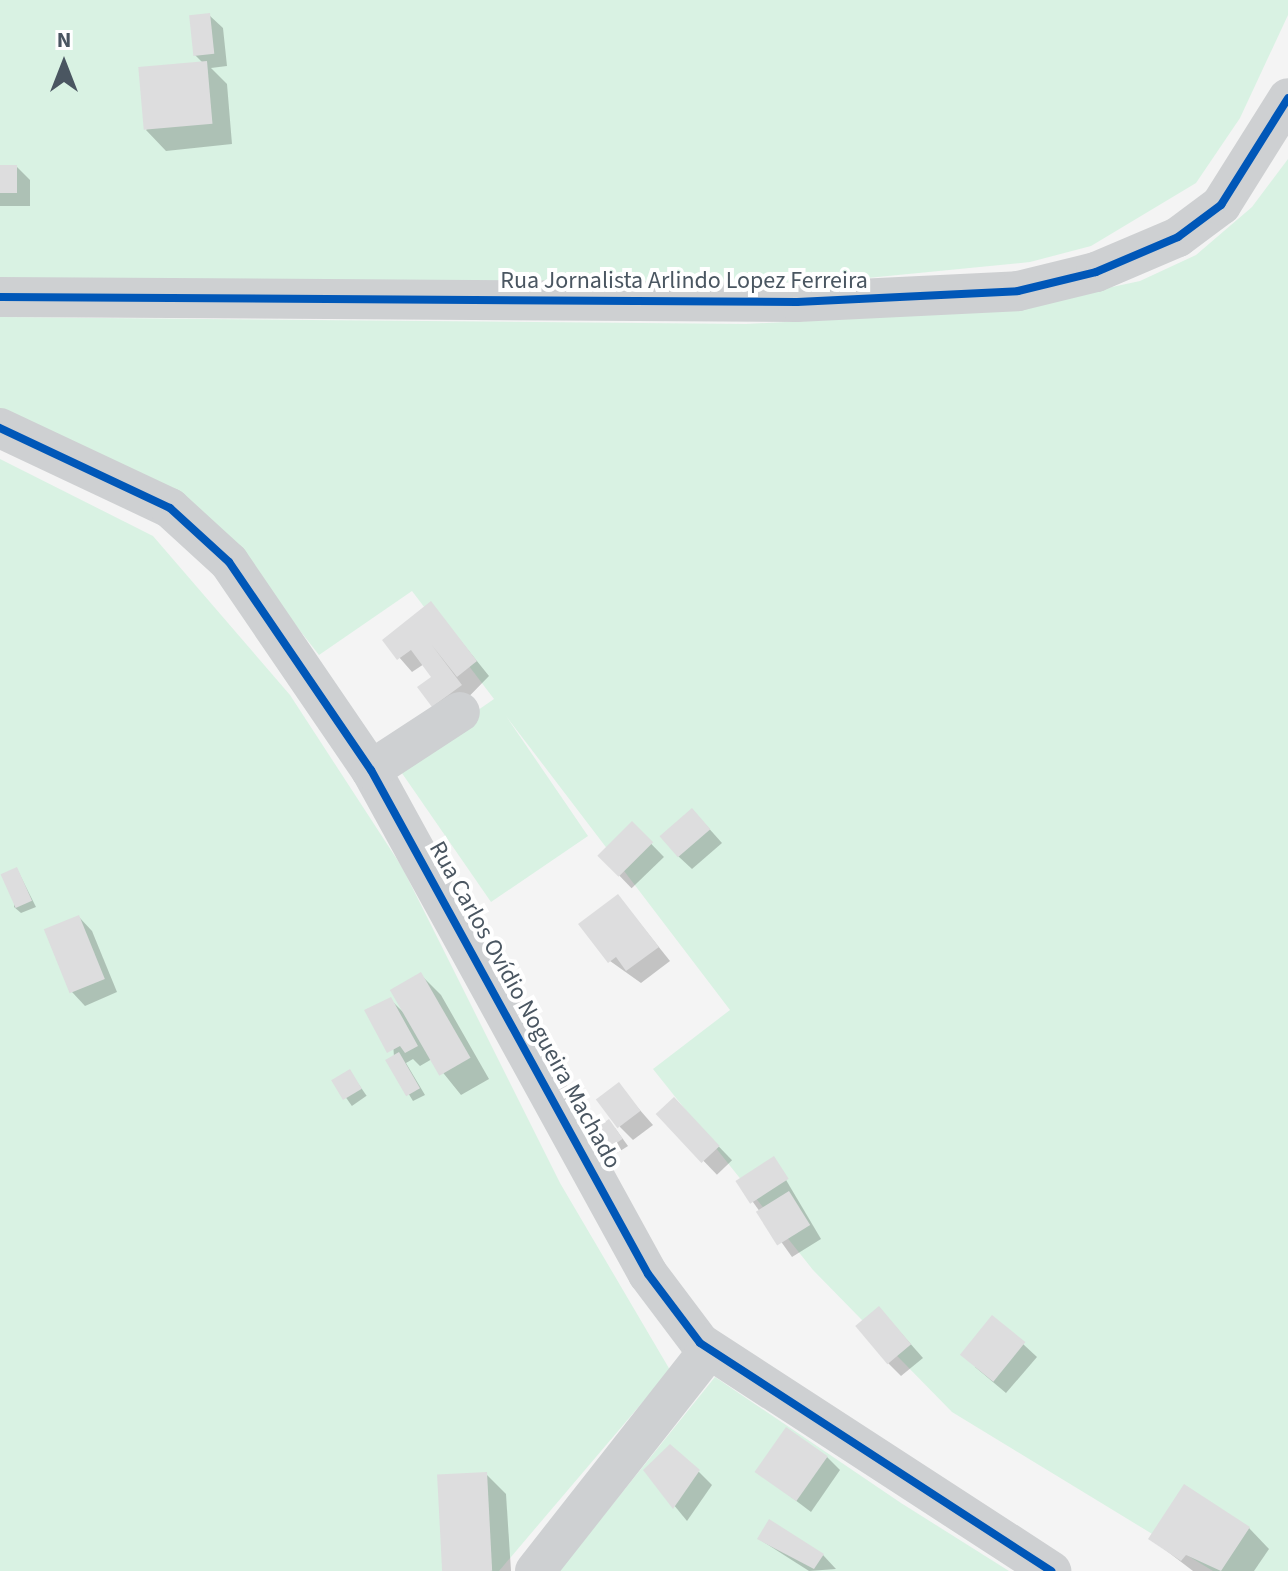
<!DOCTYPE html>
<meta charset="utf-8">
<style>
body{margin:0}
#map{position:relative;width:1288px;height:1571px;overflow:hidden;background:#f4f4f4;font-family:"Source Sans 3",sans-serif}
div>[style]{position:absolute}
.green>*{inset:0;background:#d9f2e3}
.shadow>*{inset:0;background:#0003;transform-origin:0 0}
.building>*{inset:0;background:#ddddde;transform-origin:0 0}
.minor>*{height:40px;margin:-20px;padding:0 20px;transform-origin:20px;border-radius:20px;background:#ced0d2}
.cycleway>*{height:8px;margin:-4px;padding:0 4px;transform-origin:4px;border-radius:4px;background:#0057b8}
span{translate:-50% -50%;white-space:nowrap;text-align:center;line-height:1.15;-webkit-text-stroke:8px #fff;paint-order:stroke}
.street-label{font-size:24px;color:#4a5661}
.north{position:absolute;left:24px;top:24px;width:80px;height:80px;-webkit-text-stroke:6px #fff;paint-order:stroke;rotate:0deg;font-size:22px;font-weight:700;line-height:32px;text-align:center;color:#4a5661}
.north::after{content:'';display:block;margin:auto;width:28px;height:36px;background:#4a5661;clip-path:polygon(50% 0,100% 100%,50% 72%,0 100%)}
</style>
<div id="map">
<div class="green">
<i style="clip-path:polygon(0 0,1288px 0,1288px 15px,1240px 118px,1196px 183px,1091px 246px,1030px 262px,796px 285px,0 285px)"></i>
<i style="clip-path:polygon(1288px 159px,1288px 1571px,1213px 1571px,952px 1412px,813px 1270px,653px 1069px,730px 1010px,506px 716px,588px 836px,491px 902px,397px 766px,494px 699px,412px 591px,319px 655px,240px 554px,0 413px,0 317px,746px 324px,1000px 311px,1140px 281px,1196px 255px,1252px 207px)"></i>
<i style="clip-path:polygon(0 459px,153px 536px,290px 695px,402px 867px,560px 1183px,670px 1370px,499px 1571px,0 1571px)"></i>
<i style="clip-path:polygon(715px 1377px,901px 1503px,1009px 1571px,559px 1571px)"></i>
</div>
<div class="shadow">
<i style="clip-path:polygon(209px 15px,223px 28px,227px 66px,211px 68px,227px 84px,232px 144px,166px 151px,146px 130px,204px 64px,195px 55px)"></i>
<i style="clip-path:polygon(0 167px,17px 167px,30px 180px,30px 206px,0 206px)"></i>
<i style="clip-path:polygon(431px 604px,489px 676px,447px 719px,434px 706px,434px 677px,424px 664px,412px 672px,385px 641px)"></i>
<i style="left:632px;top:824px;width:46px;height:45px;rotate:46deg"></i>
<i style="clip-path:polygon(705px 824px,722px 843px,692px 869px,678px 856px)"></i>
<i style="clip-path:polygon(17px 869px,36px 907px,21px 913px,14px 907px)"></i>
<i style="clip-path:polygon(618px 896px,670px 961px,641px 983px,610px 961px)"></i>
<i style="clip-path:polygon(79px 917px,92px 931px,117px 992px,85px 1006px,72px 992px)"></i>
<i style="clip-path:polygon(421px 975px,441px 995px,489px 1079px,461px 1095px,432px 1059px,420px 1066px,413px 1059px,406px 1063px,425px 1095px,413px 1101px,388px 1060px,394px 1057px,390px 999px,403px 1012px)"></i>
<i style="left:350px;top:1072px;width:29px;height:18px;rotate:55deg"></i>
<i style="clip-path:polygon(618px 1085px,653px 1125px,633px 1140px,620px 1127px)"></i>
<i style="left:673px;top:1099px;width:85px;height:21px;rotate:46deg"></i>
<i style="clip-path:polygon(615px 1128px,628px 1146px,617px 1153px,611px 1147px)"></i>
<i style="clip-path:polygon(773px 1158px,821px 1239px,792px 1257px,738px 1181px)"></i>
<i style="clip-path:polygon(879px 1308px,923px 1358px,901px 1376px,888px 1363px)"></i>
<i style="clip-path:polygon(1023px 1344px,1037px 1357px,1006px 1393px,975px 1367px)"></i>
<i style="clip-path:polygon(827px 1457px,840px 1470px,811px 1512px,758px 1472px)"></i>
<i style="clip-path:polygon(646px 1471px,699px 1472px,712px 1485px,687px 1521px)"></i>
<i style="clip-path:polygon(486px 1474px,506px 1494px,511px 1571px,444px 1571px)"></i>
<i style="clip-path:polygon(1249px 1528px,1269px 1549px,1254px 1571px,1193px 1571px,1151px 1539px)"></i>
<i style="clip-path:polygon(759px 1539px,823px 1555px,836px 1569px,809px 1571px)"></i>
</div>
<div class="building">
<i style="left:210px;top:13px;width:41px;height:21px;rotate:84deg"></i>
<i style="left:207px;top:61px;width:63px;height:69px;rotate:85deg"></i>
<i style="left:0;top:165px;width:17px;height:28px"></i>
<i style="clip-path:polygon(431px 601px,477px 661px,457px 677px,431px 644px,462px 685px,432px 707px,417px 687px,431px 677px,411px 650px,397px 660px,382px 640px)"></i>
<i style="left:692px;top:808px;width:28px;height:43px;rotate:49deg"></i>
<i style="left:632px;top:821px;width:30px;height:49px;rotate:45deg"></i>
<i style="left:17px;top:867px;width:37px;height:18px;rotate:66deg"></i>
<i style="clip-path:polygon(618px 894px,659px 947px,626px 971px,616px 957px,608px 963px,578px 924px)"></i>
<i style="left:79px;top:915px;width:69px;height:38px;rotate:68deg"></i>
<i style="left:421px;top:972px;width:99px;height:36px;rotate:60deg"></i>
<i style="clip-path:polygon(391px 997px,418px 1046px,405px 1053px,400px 1046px,387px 1053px,364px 1010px)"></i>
<i style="left:399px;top:1052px;width:42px;height:16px;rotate:60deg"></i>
<i style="left:350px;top:1069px;width:23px;height:22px;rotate:59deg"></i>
<i style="left:619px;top:1082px;width:36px;height:29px;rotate:53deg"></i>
<i style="left:674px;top:1097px;width:67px;height:25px;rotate:47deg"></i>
<i style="left:609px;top:1119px;width:24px;height:16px;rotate:55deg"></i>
<i style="left:774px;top:1156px;width:27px;height:46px;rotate:57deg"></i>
<i style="left:789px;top:1191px;width:40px;height:39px;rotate:58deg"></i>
<i style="left:879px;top:1306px;width:50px;height:31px;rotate:50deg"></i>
<i style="left:992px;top:1315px;width:43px;height:51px;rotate:39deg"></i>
<i style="left:786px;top:1427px;width:51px;height:55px;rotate:35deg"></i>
<i style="clip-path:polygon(670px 1444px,700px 1470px,673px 1509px,643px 1470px)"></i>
<i style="left:487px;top:1472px;width:99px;height:50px;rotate:87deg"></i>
<i style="clip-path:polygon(1184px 1484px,1250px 1527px,1221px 1571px,1186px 1555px,1181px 1561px,1148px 1539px)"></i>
<i style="clip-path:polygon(769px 1519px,824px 1554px,814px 1569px,757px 1539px)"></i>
</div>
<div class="minor">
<i style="left:0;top:297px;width:797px;rotate:0.36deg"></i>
<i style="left:797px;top:302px;width:221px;rotate:-2.8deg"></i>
<i style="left:1018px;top:291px;width:80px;rotate:-13.7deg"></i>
<i style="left:1096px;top:272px;width:89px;rotate:-23.1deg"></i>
<i style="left:1178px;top:237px;width:54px;rotate:-36.7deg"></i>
<i style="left:1221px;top:205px;width:126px;rotate:-57.9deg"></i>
<i style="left:0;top:428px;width:188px;rotate:25.2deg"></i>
<i style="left:170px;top:508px;width:80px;rotate:42.5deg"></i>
<i style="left:229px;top:562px;width:252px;rotate:55.7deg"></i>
<i style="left:371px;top:770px;width:575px;rotate:61.21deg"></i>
<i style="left:648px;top:1274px;width:86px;rotate:53deg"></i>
<i style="left:700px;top:1343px;width:419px;rotate:33deg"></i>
<i style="left:371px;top:770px;width:106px;rotate:-33.1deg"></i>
<i style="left:535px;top:1571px;width:281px;rotate:-51.8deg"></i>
</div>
<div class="cycleway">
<i style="left:0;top:297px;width:797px;rotate:0.36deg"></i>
<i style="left:797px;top:302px;width:221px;rotate:-2.8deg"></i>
<i style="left:1018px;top:291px;width:80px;rotate:-13.7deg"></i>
<i style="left:1096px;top:272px;width:89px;rotate:-23.1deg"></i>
<i style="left:1178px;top:237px;width:54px;rotate:-36.7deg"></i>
<i style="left:1221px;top:205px;width:126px;rotate:-57.9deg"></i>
<i style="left:0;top:428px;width:188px;rotate:25.2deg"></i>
<i style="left:170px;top:508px;width:80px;rotate:42.5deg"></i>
<i style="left:229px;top:562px;width:252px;rotate:55.7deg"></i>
<i style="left:371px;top:770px;width:575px;rotate:61.21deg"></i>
<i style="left:648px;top:1274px;width:86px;rotate:53deg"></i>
<i style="left:700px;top:1343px;width:419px;rotate:33deg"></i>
</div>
<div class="street-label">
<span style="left:684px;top:281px">Rua Jornalista Arlindo Lopez Ferreira</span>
<span style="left:525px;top:1005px;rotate:61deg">Rua Carlos Ovídio Nogueira Machado</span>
</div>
<div class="north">N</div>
</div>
